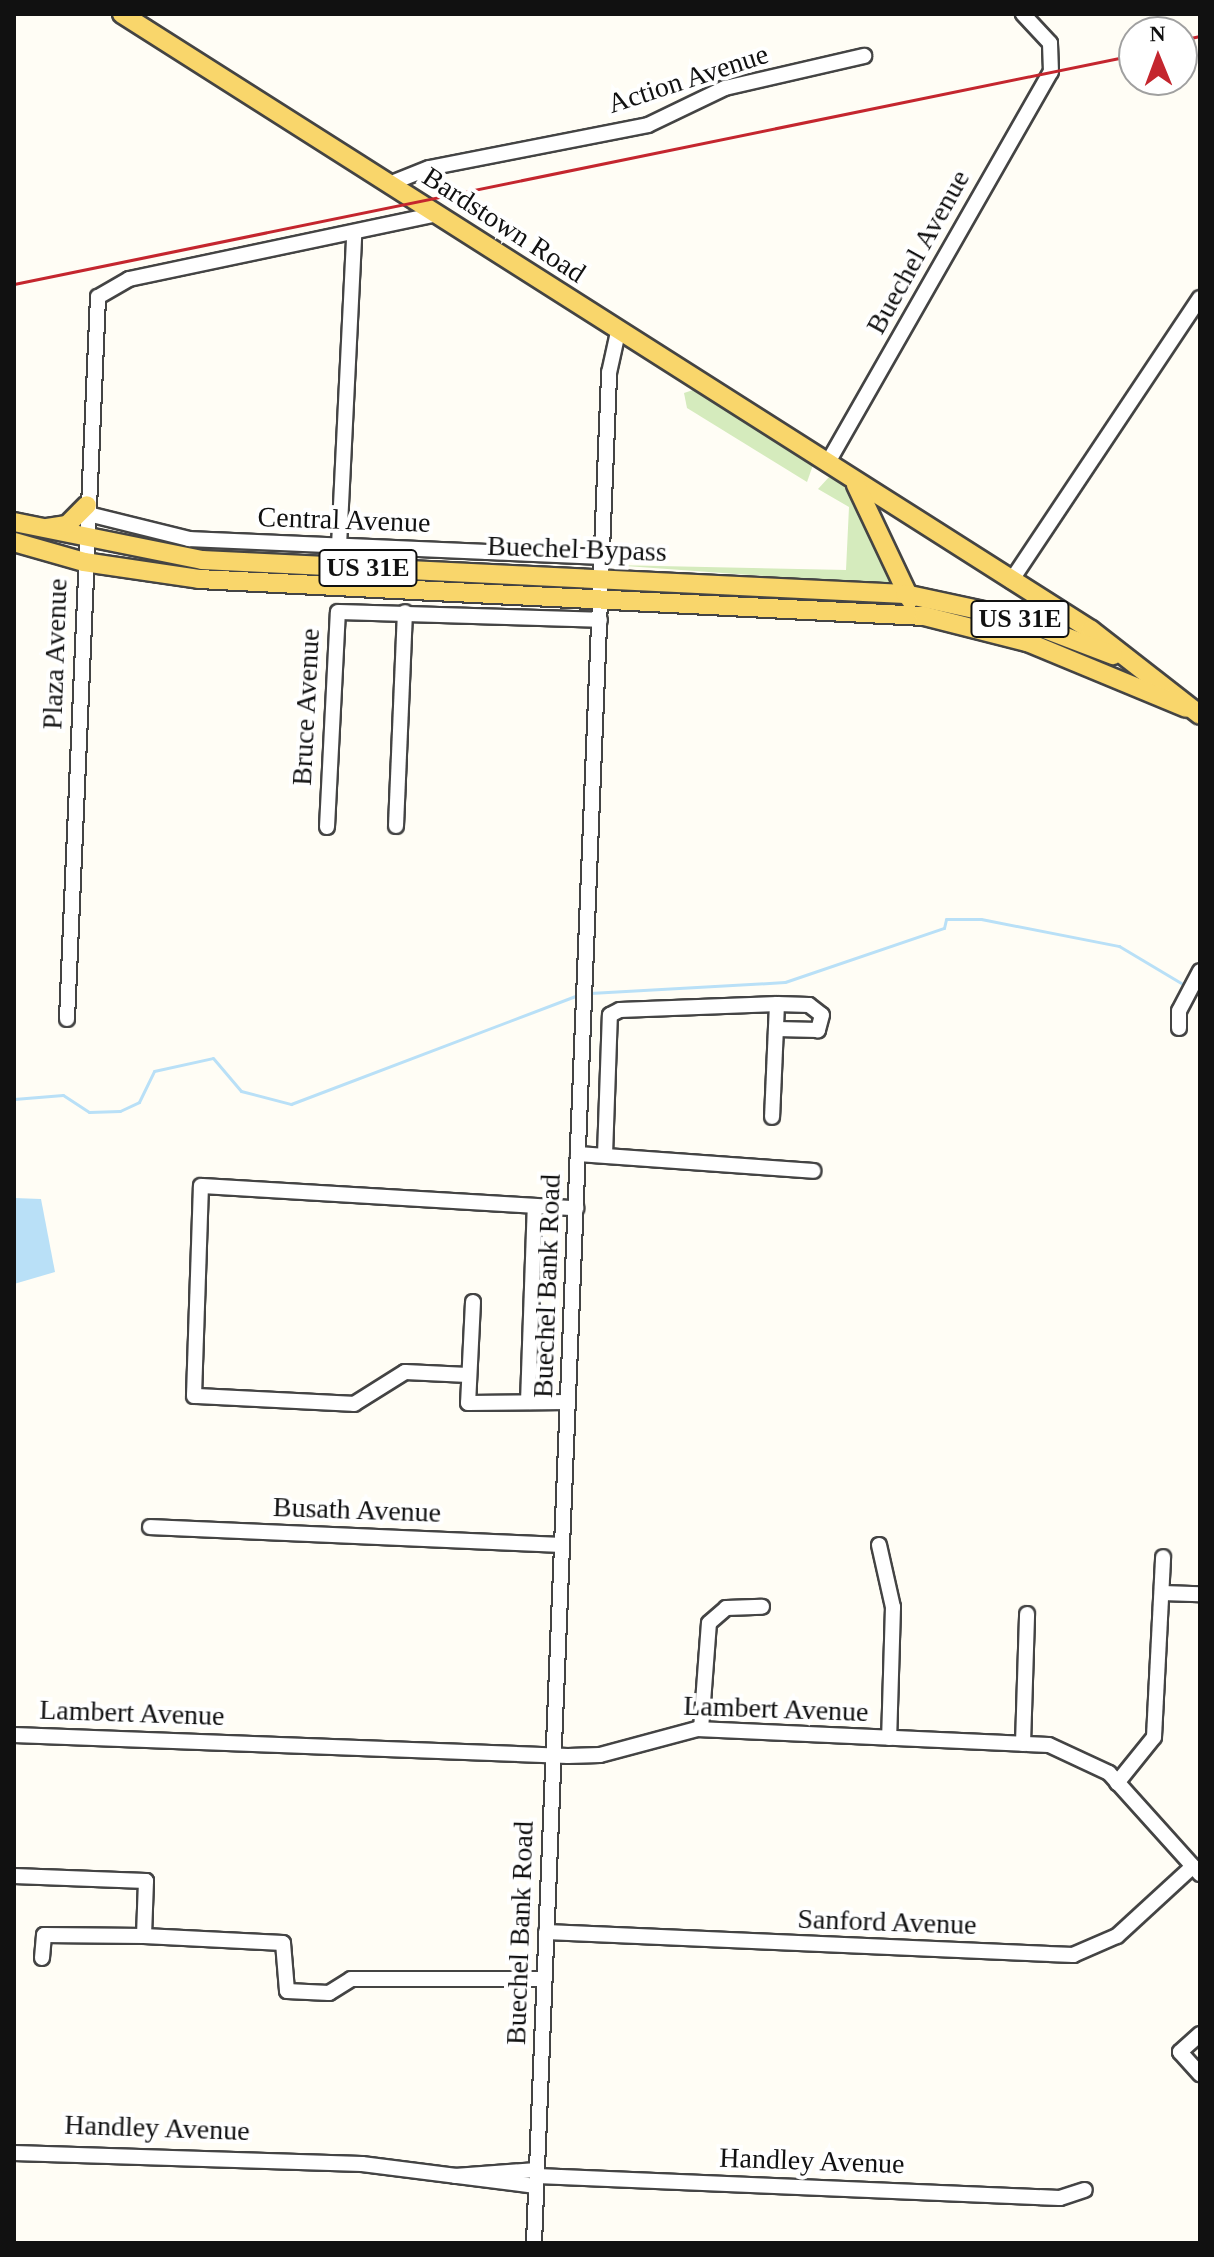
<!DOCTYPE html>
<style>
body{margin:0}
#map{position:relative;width:1214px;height:2257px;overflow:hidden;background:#fffdf5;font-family:"Times New Roman",serif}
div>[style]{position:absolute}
.green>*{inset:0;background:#d5ebbd}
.water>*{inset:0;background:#b9e0f7}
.stream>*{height:3px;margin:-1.5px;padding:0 1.5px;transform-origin:1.5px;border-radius:1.5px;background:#b9e0f7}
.roads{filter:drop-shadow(2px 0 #444) drop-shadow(-2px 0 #444) drop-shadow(0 2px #444) drop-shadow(0 -2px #444)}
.minor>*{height:14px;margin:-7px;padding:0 7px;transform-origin:7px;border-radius:7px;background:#fff}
.major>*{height:18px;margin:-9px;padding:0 9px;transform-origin:9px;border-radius:9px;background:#f9d66b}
.rail>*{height:3px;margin:-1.5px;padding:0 1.5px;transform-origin:1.5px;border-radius:1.5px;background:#c4262e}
span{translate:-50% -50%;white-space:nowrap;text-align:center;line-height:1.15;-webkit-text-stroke:8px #fff;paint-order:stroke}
.shield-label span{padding:2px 6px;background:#fff;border:2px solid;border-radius:6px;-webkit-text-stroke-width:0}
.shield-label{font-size:26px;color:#111;font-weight:700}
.street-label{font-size:28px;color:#111}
.frame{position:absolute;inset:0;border:16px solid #111;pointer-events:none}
.north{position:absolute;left:1118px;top:16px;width:80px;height:80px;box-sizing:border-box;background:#fff;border:2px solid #a0a0a0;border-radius:50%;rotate:359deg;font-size:22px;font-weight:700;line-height:32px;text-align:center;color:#111}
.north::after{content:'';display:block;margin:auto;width:28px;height:36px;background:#c4262e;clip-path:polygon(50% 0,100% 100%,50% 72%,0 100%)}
</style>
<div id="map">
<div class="green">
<i style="clip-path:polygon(693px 390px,813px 465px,807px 482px,687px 408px,684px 393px)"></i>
<i style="clip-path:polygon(830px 476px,848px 488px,892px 580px,887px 585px,612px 565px,846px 570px,849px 507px,818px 489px)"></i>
</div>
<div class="water">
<i style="clip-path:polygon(14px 1198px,41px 1199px,55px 1272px,14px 1284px)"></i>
</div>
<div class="stream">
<i style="left:590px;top:993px;width:195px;rotate:-3.2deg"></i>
<i style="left:785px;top:982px;width:168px;rotate:-18.8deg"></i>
<i style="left:944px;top:928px;width:9px;rotate:-77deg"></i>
<i style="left:946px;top:919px;width:35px"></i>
<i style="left:981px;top:919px;width:141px;rotate:11.1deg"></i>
<i style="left:1119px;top:946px;width:78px;rotate:30.8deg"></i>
<i style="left:14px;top:1099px;width:49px;rotate:-4.7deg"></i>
<i style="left:63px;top:1095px;width:31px;rotate:33deg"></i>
<i style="left:89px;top:1112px;width:31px;rotate:-2deg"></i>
<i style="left:120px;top:1111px;width:21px;rotate:-25deg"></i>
<i style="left:139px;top:1102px;width:34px;rotate:-64deg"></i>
<i style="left:154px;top:1071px;width:60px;rotate:-12.4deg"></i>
<i style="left:213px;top:1058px;width:43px;rotate:49.7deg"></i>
<i style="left:241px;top:1091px;width:52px;rotate:14.6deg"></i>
<i style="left:291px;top:1104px;width:307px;rotate:-20.8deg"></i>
</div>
<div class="roads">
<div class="minor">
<i style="left:389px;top:184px;width:43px;rotate:-21.8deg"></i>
<i style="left:429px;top:168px;width:223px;rotate:-11.1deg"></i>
<i style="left:648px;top:125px;width:85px;rotate:-25.7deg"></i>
<i style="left:725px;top:88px;width:143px;rotate:-13deg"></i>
<i style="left:827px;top:464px;width:451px;rotate:-60.3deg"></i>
<i style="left:1051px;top:72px;width:29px;rotate:-92deg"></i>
<i style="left:1050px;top:43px;width:40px;rotate:-133deg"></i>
<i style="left:88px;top:514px;width:104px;rotate:13.9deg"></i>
<i style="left:189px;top:539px;width:413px;rotate:2.5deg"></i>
<i style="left:339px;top:546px;width:311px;rotate:-87.2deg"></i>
<i style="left:1011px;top:581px;width:340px;rotate:-56.3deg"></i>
<i style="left:396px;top:826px;width:214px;rotate:-87.6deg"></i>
<i style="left:327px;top:827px;width:215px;rotate:-87.1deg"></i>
<i style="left:338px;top:612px;width:262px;rotate:1.7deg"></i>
<i style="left:777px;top:1004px;width:32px;rotate:2deg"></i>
<i style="left:809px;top:1005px;width:16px;rotate:38deg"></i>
<i style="left:822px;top:1015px;width:16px;rotate:105deg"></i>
<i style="left:818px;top:1030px;width:41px;rotate:-178.6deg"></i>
<i style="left:67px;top:1019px;width:723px;rotate:-87.54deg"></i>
<i style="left:98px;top:297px;width:36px;rotate:-30deg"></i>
<i style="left:129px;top:279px;width:312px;rotate:-11.9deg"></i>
<i style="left:1179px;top:1028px;width:17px;rotate:-90deg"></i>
<i style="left:1179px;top:1011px;width:45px;rotate:-62.3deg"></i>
<i style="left:578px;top:1154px;width:236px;rotate:4.1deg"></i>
<i style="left:605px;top:1155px;width:140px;rotate:-88deg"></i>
<i style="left:610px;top:1015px;width:11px;rotate:-27deg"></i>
<i style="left:620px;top:1010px;width:157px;rotate:-2.2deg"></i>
<i style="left:777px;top:1004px;width:113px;rotate:92.5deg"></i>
<i style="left:473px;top:1302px;width:101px;rotate:92.8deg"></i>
<i style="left:468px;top:1403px;width:100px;rotate:-0.6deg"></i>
<i style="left:468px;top:1375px;width:63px;rotate:-177.3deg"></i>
<i style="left:405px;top:1372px;width:60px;rotate:147.9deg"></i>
<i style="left:354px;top:1404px;width:160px;rotate:-177.1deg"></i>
<i style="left:194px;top:1396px;width:210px;rotate:-88.1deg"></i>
<i style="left:201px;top:1186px;width:376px;rotate:3.4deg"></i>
<i style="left:528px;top:1402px;width:196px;rotate:-88deg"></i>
<i style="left:150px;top:1527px;width:411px;rotate:2.5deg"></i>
<i style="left:879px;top:1545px;width:64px;rotate:77.3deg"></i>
<i style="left:893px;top:1607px;width:131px;rotate:91.7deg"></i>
<i style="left:1162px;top:1593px;width:38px;rotate:2deg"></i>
<i style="left:701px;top:1729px;width:106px;rotate:-85.7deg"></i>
<i style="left:709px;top:1623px;width:23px;rotate:-41deg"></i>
<i style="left:726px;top:1608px;width:36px;rotate:-2deg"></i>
<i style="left:14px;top:1735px;width:554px;rotate:2.17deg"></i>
<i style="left:568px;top:1756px;width:32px;rotate:-2deg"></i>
<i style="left:600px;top:1755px;width:100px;rotate:-15deg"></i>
<i style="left:697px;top:1729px;width:352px;rotate:2.6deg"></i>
<i style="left:1049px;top:1745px;width:66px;rotate:25deg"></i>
<i style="left:1109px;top:1773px;width:136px;rotate:48deg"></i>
<i style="left:1023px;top:1744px;width:130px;rotate:-88.2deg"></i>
<i style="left:1117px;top:1783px;width:59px;rotate:-51.2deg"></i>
<i style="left:1154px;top:1737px;width:180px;rotate:-87.1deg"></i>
<i style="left:14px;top:1876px;width:132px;rotate:2.2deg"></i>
<i style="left:146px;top:1881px;width:55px;rotate:92.1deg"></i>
<i style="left:144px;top:1936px;width:139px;rotate:2.9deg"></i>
<i style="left:283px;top:1943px;width:48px;rotate:85.2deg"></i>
<i style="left:287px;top:1991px;width:42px;rotate:2.7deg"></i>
<i style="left:329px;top:1993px;width:26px;rotate:-32deg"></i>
<i style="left:351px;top:1979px;width:193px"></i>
<i style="left:546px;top:1932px;width:528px;rotate:2.5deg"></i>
<i style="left:1073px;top:1955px;width:48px;rotate:-23.4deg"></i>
<i style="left:1117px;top:1936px;width:103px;rotate:-42.6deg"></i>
<i style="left:42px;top:1958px;width:23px;rotate:-85deg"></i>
<i style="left:44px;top:1935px;width:100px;rotate:0.6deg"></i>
<i style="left:1200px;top:2034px;width:27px;rotate:138deg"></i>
<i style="left:1180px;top:2052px;width:30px;rotate:48deg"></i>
<i style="left:14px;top:2153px;width:348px;rotate:1.8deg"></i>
<i style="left:362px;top:2164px;width:175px;rotate:7.2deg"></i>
<i style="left:455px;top:2176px;width:82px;rotate:-4.2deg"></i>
<i style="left:537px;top:2176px;width:523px;rotate:2.41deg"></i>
<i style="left:1060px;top:2198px;width:26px;rotate:-18deg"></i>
<i style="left:534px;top:2243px;width:1872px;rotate:-87.7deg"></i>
<i style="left:609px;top:373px;width:42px;rotate:-77.6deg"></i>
</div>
<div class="major">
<i style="left:122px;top:14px;width:1148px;rotate:32.44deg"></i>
<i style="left:1091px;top:630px;width:138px;rotate:37.9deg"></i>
<i style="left:856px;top:485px;width:126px;rotate:64.7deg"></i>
<i style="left:14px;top:522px;width:192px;rotate:11.4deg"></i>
<i style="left:202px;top:560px;width:704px;rotate:2.77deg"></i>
<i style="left:905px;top:594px;width:114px;rotate:12.2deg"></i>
<i style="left:1016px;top:618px;width:104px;rotate:20.9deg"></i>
<i style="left:47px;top:528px;width:20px;rotate:-9deg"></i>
<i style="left:67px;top:525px;width:28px;rotate:-45deg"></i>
<i style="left:14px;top:542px;width:73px;rotate:15.9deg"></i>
<i style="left:84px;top:562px;width:116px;rotate:8.4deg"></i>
<i style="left:199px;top:579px;width:726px;rotate:2.92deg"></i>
<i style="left:924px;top:616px;width:106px;rotate:14.2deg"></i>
<i style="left:1027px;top:642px;width:172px;rotate:22.5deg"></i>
</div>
</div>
<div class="rail">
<i style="left:1182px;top:40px;width:18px;rotate:-13deg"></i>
<i style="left:14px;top:284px;width:1143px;rotate:-11.56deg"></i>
</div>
<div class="shield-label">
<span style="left:368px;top:568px">US 31E</span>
<span style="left:1020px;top:619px">US 31E</span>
</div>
<div class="street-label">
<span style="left:688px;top:79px;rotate:-18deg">Action Avenue</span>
<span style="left:504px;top:225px;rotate:33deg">Bardstown Road</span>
<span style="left:918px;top:252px;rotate:-61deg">Buechel Avenue</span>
<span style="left:344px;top:520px;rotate:2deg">Central Avenue</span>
<span style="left:577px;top:549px;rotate:2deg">Buechel Bypass</span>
<span style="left:55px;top:654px;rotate:-88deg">Plaza Avenue</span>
<span style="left:306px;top:707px;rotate:-87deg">Bruce Avenue</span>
<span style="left:547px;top:1286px;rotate:-88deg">Buechel Bank Road</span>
<span style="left:357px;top:1510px;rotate:2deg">Busath Avenue</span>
<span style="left:776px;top:1709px;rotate:2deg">Lambert Avenue</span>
<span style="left:132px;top:1713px;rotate:2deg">Lambert Avenue</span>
<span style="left:887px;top:1922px;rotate:2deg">Sanford Avenue</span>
<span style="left:520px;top:1933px;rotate:-88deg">Buechel Bank Road</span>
<span style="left:157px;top:2128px;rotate:2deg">Handley Avenue</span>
<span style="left:812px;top:2161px;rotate:2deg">Handley Avenue</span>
</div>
<div class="frame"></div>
<div class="north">N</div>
</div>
